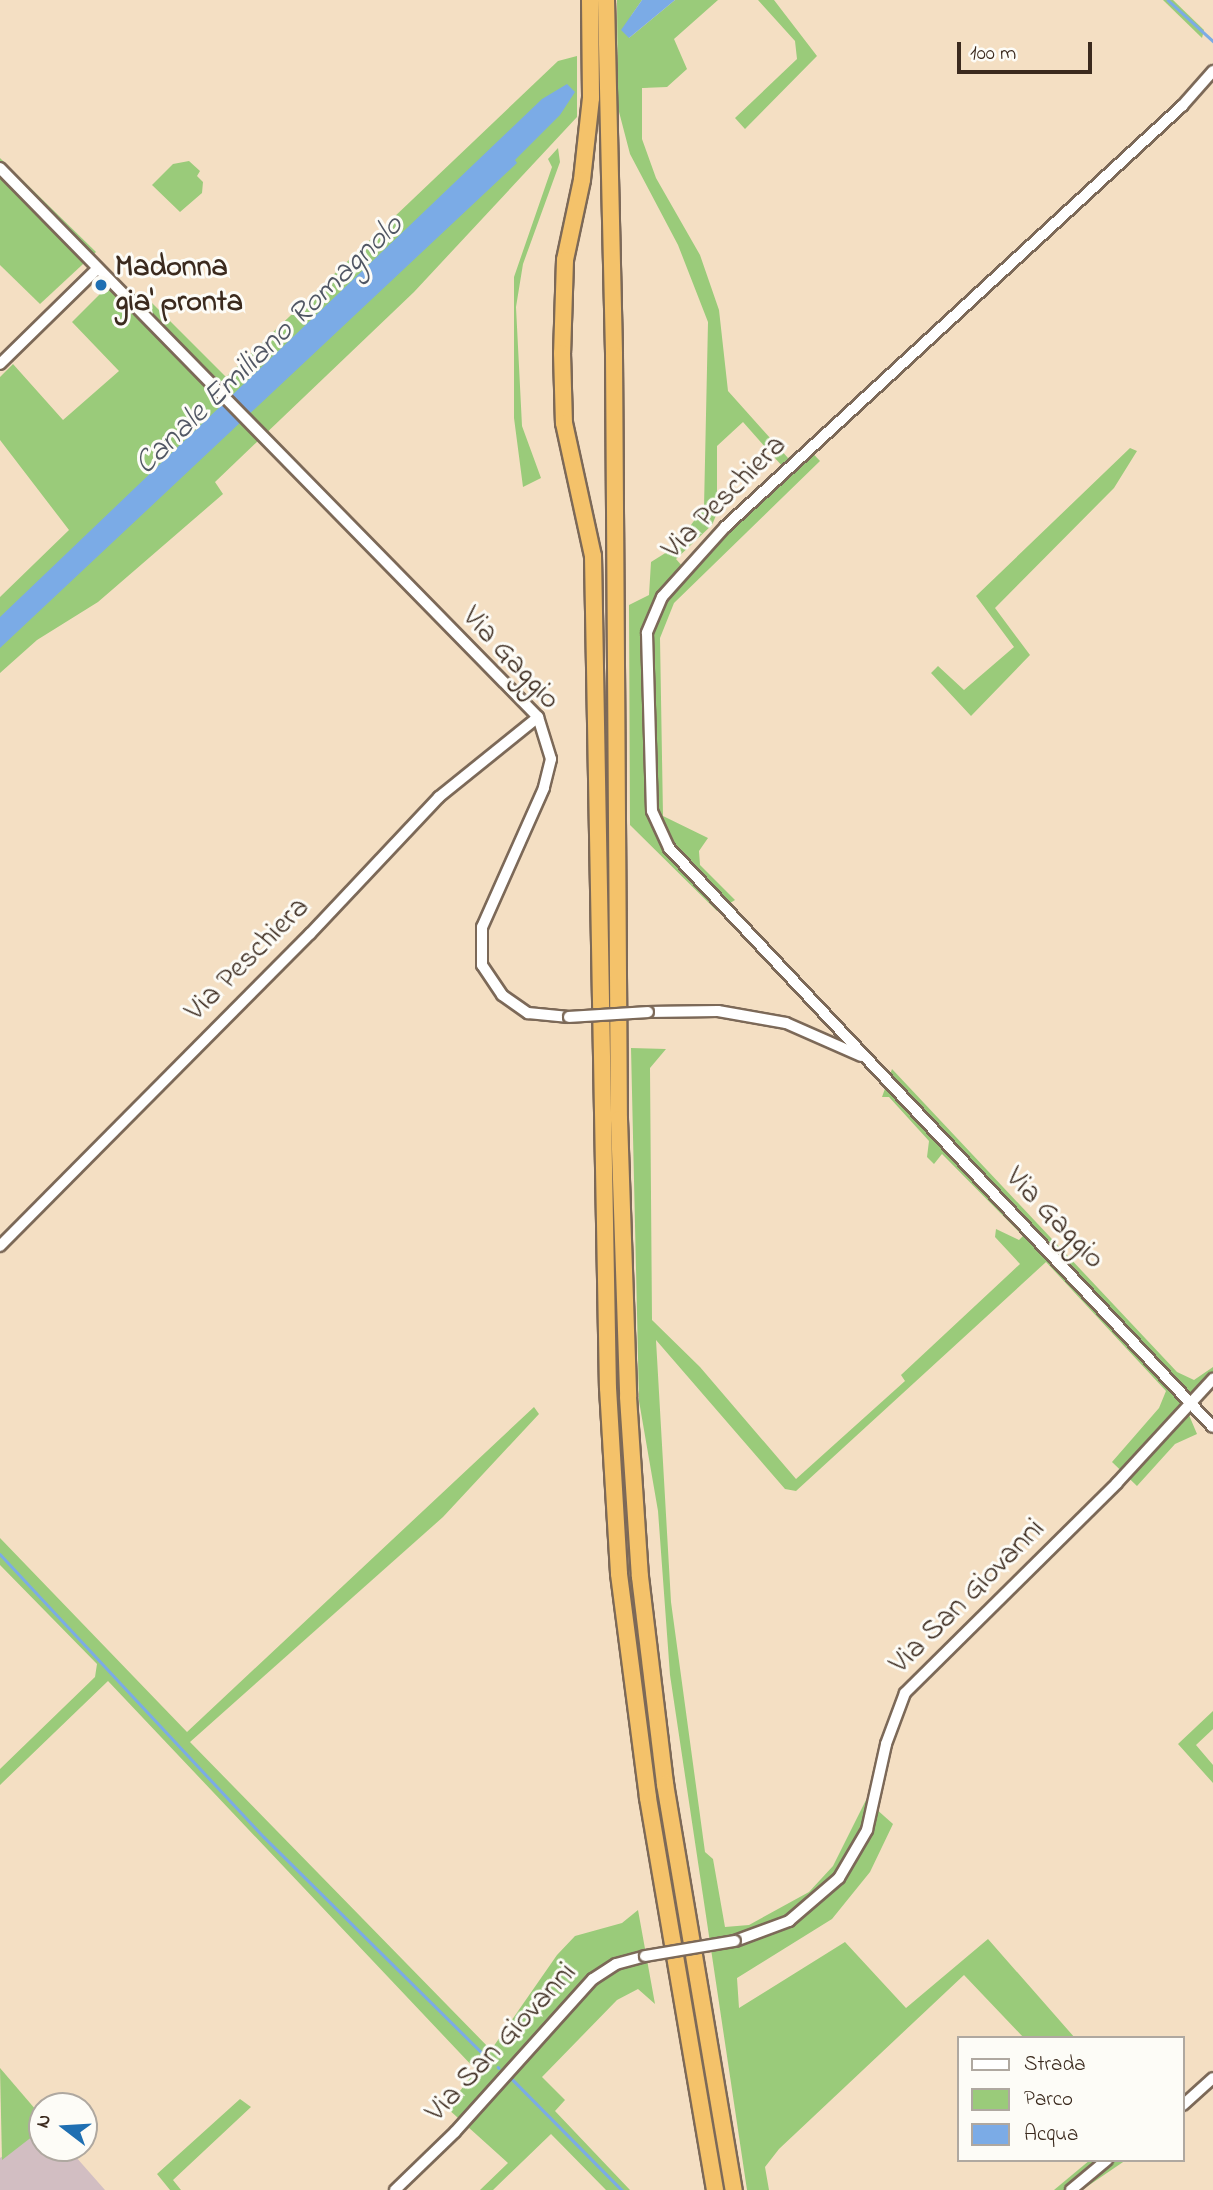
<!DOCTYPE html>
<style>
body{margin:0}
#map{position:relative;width:1213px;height:2190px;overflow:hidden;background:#f4dfc3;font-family:"Indie Flower",sans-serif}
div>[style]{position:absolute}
.industrial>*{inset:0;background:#d2bec2}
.green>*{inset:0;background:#9acb7a}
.water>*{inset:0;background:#7babe6}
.stream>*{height:2.5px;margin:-1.25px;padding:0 1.25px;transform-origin:1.25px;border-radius:1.25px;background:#7babe6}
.roads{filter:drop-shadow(2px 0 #7c6958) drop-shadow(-2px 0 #7c6958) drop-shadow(0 2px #7c6958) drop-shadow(0 -2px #7c6958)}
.minor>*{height:10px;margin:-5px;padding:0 5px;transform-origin:5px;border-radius:5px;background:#fff}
.highway>*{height:16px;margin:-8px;padding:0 8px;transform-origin:8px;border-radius:8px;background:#f4c26a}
.bridges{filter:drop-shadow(2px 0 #7c6958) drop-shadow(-2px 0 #7c6958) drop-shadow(0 2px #7c6958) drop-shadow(0 -2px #7c6958)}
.minor-bridge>*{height:10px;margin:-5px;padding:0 5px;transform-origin:5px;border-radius:5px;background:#fff}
.dots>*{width:19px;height:19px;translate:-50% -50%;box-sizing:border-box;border:4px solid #fdfcf7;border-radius:50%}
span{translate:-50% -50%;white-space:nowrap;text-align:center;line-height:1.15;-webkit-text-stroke:6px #fdfcf7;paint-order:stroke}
.poi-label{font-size:30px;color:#3b2a1e;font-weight:700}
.left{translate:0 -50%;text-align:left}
.street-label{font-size:30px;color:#3b2a1e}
.water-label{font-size:32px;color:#515764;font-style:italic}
.legend{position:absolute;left:957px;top:2036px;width:228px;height:126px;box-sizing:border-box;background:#fdfcf7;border:2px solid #afa8a0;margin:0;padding:9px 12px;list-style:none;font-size:21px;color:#3b2a1e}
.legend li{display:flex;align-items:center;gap:14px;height:35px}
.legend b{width:35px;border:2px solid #afa8a0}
.north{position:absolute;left:28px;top:2092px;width:70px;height:70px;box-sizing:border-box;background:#fdfcf7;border:2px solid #afa8a0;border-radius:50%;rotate:287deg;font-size:19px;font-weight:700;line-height:28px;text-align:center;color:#3b2a1e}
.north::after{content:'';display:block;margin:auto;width:24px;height:32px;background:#1f6fb2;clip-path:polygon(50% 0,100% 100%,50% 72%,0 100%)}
.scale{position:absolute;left:957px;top:42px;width:135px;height:32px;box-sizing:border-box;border:4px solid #3b2a1e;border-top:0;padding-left:9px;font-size:21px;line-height:24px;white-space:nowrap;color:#3b2a1e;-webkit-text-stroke:5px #fdfcf7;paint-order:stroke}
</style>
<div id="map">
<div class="industrial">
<i style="clip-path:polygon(42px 2129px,42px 2148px,68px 2148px,105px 2190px,0 2190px,0 2158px)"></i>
</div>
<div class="green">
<i style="clip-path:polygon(evenodd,617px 0,642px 0,631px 16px,629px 38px,675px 0,718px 0,674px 39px,687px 69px,667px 87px,642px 88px,642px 139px,656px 178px,700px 255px,719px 310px,728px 391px,788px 458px,805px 445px,820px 461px,674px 603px,660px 638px,663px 816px,708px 838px,699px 851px,700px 865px,735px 900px,717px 911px,630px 825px,629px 605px,649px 595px,651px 562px,675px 547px,704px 507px,708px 322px,678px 245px,630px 154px,618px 108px,617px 0,743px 422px,783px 467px,683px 567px,676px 559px,712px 525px,717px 513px,717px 446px,743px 422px)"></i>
<i style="clip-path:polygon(758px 0,774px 0,817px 56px,745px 129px,735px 118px,797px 59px,795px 41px)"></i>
<i style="clip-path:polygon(1163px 0,1173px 0,1204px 30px,1202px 38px)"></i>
<i style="clip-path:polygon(577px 56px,577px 117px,414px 292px,215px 482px,223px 494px,98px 602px,37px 640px,0 673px,0 597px,69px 530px,0 440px,0 377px,13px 364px,63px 420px,119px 371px,72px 322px,107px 287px,127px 308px,143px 294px,226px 377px,558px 61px)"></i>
<i style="clip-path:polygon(558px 148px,560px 162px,523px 264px,516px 307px,522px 426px,541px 478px,523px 487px,514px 418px,514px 277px,552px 167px,548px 159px)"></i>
<i style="clip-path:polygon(0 158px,96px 252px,40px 304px,0 265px)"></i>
<i style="clip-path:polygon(189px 161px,200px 171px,197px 176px,203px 182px,202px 193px,180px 212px,152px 185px,173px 164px)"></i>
<i style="clip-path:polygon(1130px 448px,1137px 451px,1114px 488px,995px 608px,1030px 655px,971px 716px,931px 673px,938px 666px,964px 690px,1014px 647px,976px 596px)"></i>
<i style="clip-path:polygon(631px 1048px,666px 1049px,650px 1068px,652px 1320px,700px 1367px,796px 1479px,905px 1381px,901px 1375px,1020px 1264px,995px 1237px,996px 1229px,1019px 1240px,1023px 1236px,942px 1154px,934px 1164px,927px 1157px,929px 1141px,889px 1097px,882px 1097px,892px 1069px,1177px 1372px,1194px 1380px,1213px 1367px,1213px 1386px,1189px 1415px,1197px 1434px,1175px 1444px,1137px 1486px,1112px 1462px,1159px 1408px,1166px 1391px,1046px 1262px,796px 1491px,785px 1489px,656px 1340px,671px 1602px,705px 1852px,713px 1859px,725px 1927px,749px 1925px,809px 1892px,833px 1866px,866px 1800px,893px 1824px,870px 1872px,832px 1919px,737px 1978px,739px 2008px,845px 1942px,906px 2008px,988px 1939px,1075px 2038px,1024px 2038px,964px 1975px,779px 2149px,765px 2167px,769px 2190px,747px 2190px,670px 1675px,658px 1511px,639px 1401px)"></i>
<i style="clip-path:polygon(534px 1407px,539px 1414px,443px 1517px,190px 1742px,491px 2050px,557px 1955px,575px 1936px,622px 1923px,638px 1910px,655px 2004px,638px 1989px,617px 2000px,542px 2077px,565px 2100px,555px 2111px,630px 2190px,606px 2190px,551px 2134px,493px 2190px,480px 2190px,508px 2163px,447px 2108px,476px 2070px,108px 1681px,0 1785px,0 1769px,95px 1677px,97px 1664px,0 1565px,0 1538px,187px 1732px)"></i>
<i style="clip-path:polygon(1213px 1711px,1213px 1729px,1196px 1745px,1213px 1765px,1213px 1783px,1178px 1744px)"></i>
<i style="clip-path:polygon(0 2068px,42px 2117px,42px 2129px,2px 2160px)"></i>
<i style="clip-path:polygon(240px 2099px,251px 2107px,173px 2180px,181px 2190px,170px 2190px,157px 2174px)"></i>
<i style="clip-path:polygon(1090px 2160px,1126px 2160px,1082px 2190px,1054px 2190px)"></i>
</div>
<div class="water">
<i style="clip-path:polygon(642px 0,675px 0,629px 38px,621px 30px)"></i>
<i style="clip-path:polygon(567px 84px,575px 92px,560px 115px,515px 160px,517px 163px,0 648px,0 617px,542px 99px)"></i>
</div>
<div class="stream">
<i style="left:1168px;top:0;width:61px;rotate:42.3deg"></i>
<i style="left:0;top:1554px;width:387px;rotate:47deg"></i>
<i style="left:264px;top:1837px;width:318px;rotate:44.7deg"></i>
<i style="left:498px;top:2067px;width:1px;rotate:45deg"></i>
<i style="left:512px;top:2079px;width:156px;rotate:45.3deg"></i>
<i style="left:1183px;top:2097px;width:11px;rotate:-41deg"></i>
<i style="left:1080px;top:2176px;width:24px;rotate:-42deg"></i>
</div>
<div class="roads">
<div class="minor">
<i style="left:1213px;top:71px;width:47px;rotate:131.5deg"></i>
<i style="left:1182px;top:106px;width:621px;rotate:137.35deg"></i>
<i style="left:725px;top:527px;width:94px;rotate:132deg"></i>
<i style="left:662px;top:597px;width:39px;rotate:113deg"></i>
<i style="left:647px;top:633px;width:178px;rotate:88.4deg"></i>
<i style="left:652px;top:811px;width:41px;rotate:65.3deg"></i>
<i style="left:669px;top:848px;width:794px;rotate:46.79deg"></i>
<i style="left:0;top:168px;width:769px;rotate:45.58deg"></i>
<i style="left:538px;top:717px;width:44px;rotate:72.8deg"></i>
<i style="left:551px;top:759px;width:30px;rotate:104deg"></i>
<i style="left:544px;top:788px;width:152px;rotate:114deg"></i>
<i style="left:482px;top:927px;width:38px;rotate:90deg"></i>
<i style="left:482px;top:965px;width:36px;rotate:56deg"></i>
<i style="left:502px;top:995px;width:32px;rotate:35deg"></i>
<i style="left:528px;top:1013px;width:41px;rotate:5.6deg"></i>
<i style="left:0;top:364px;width:136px;rotate:-44.4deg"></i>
<i style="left:648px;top:1012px;width:70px;rotate:-0.8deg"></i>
<i style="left:718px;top:1011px;width:69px;rotate:10deg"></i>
<i style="left:786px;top:1023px;width:82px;rotate:23.7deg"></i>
<i style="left:0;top:1246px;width:440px;rotate:-45.2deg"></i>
<i style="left:310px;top:934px;width:188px;rotate:-46.7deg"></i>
<i style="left:439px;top:797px;width:127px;rotate:-38.9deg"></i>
<i style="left:735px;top:1941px;width:58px;rotate:-20.3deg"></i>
<i style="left:789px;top:1921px;width:66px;rotate:-40.7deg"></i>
<i style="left:839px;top:1878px;width:56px;rotate:-59.7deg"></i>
<i style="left:867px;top:1830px;width:88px;rotate:-77.5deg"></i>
<i style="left:886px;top:1744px;width:54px;rotate:-69.6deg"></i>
<i style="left:905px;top:1693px;width:298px;rotate:-44.7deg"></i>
<i style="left:1117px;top:1483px;width:142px;rotate:-47.3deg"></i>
<i style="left:1183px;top:2105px;width:40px;rotate:-42deg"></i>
<i style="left:395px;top:2190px;width:83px;rotate:-44deg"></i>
<i style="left:455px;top:2132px;width:206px;rotate:-48deg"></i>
<i style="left:593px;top:1979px;width:27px;rotate:-33deg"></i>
<i style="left:616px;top:1964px;width:30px;rotate:-15deg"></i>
<i style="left:1071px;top:2190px;width:47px;rotate:-39.8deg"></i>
</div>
<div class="highway">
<i style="left:590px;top:0;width:98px;rotate:89.4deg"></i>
<i style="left:591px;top:98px;width:82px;rotate:96.3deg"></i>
<i style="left:582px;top:180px;width:82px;rotate:102deg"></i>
<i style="left:565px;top:260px;width:93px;rotate:91.8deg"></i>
<i style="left:562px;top:353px;width:70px;rotate:88.4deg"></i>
<i style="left:564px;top:423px;width:136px;rotate:77.7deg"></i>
<i style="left:593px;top:556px;width:832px;rotate:88.97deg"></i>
<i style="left:608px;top:1388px;width:186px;rotate:86.6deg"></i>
<i style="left:619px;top:1574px;width:226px;rotate:82.6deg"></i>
<i style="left:648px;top:1798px;width:398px;rotate:80.3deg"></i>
<i style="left:606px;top:0;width:355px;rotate:88.7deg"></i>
<i style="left:614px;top:355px;width:764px;rotate:89.63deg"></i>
<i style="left:619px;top:1119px;width:278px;rotate:88.1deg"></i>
<i style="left:628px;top:1397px;width:180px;rotate:86.2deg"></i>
<i style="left:640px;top:1577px;width:209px;rotate:83.1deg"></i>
<i style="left:665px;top:1784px;width:412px;rotate:80.4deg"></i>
</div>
</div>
<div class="bridges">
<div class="minor-bridge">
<i style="left:569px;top:1017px;width:79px;rotate:-3.6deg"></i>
<i style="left:645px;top:1956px;width:91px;rotate:-9.5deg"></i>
</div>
</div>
<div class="dots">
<i style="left:101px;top:285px;background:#1f6fb2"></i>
</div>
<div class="poi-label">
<span class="left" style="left:115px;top:285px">Madonna<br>gia' pronta</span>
</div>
<div class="street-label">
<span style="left:725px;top:498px;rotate:-45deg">Via Peschiera</span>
<span style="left:510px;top:659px;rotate:47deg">Via Gaggio</span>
<span style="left:248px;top:960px;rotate:-45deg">Via Peschiera</span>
<span style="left:1054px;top:1219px;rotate:46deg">Via Gaggio</span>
<span style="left:968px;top:1597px;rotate:-45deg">Via San Giovanni</span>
<span style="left:502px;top:2043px;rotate:-47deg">Via San Giovanni</span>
</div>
<div class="water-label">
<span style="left:270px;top:346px;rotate:-44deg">Canale Emiliano Romagnolo</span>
</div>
<ul class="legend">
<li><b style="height:9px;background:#fff"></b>Strada</li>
<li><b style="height:19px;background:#9acb7a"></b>Parco</li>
<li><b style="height:19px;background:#7babe6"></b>Acqua</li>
</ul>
<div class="north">N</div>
<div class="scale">100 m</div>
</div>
